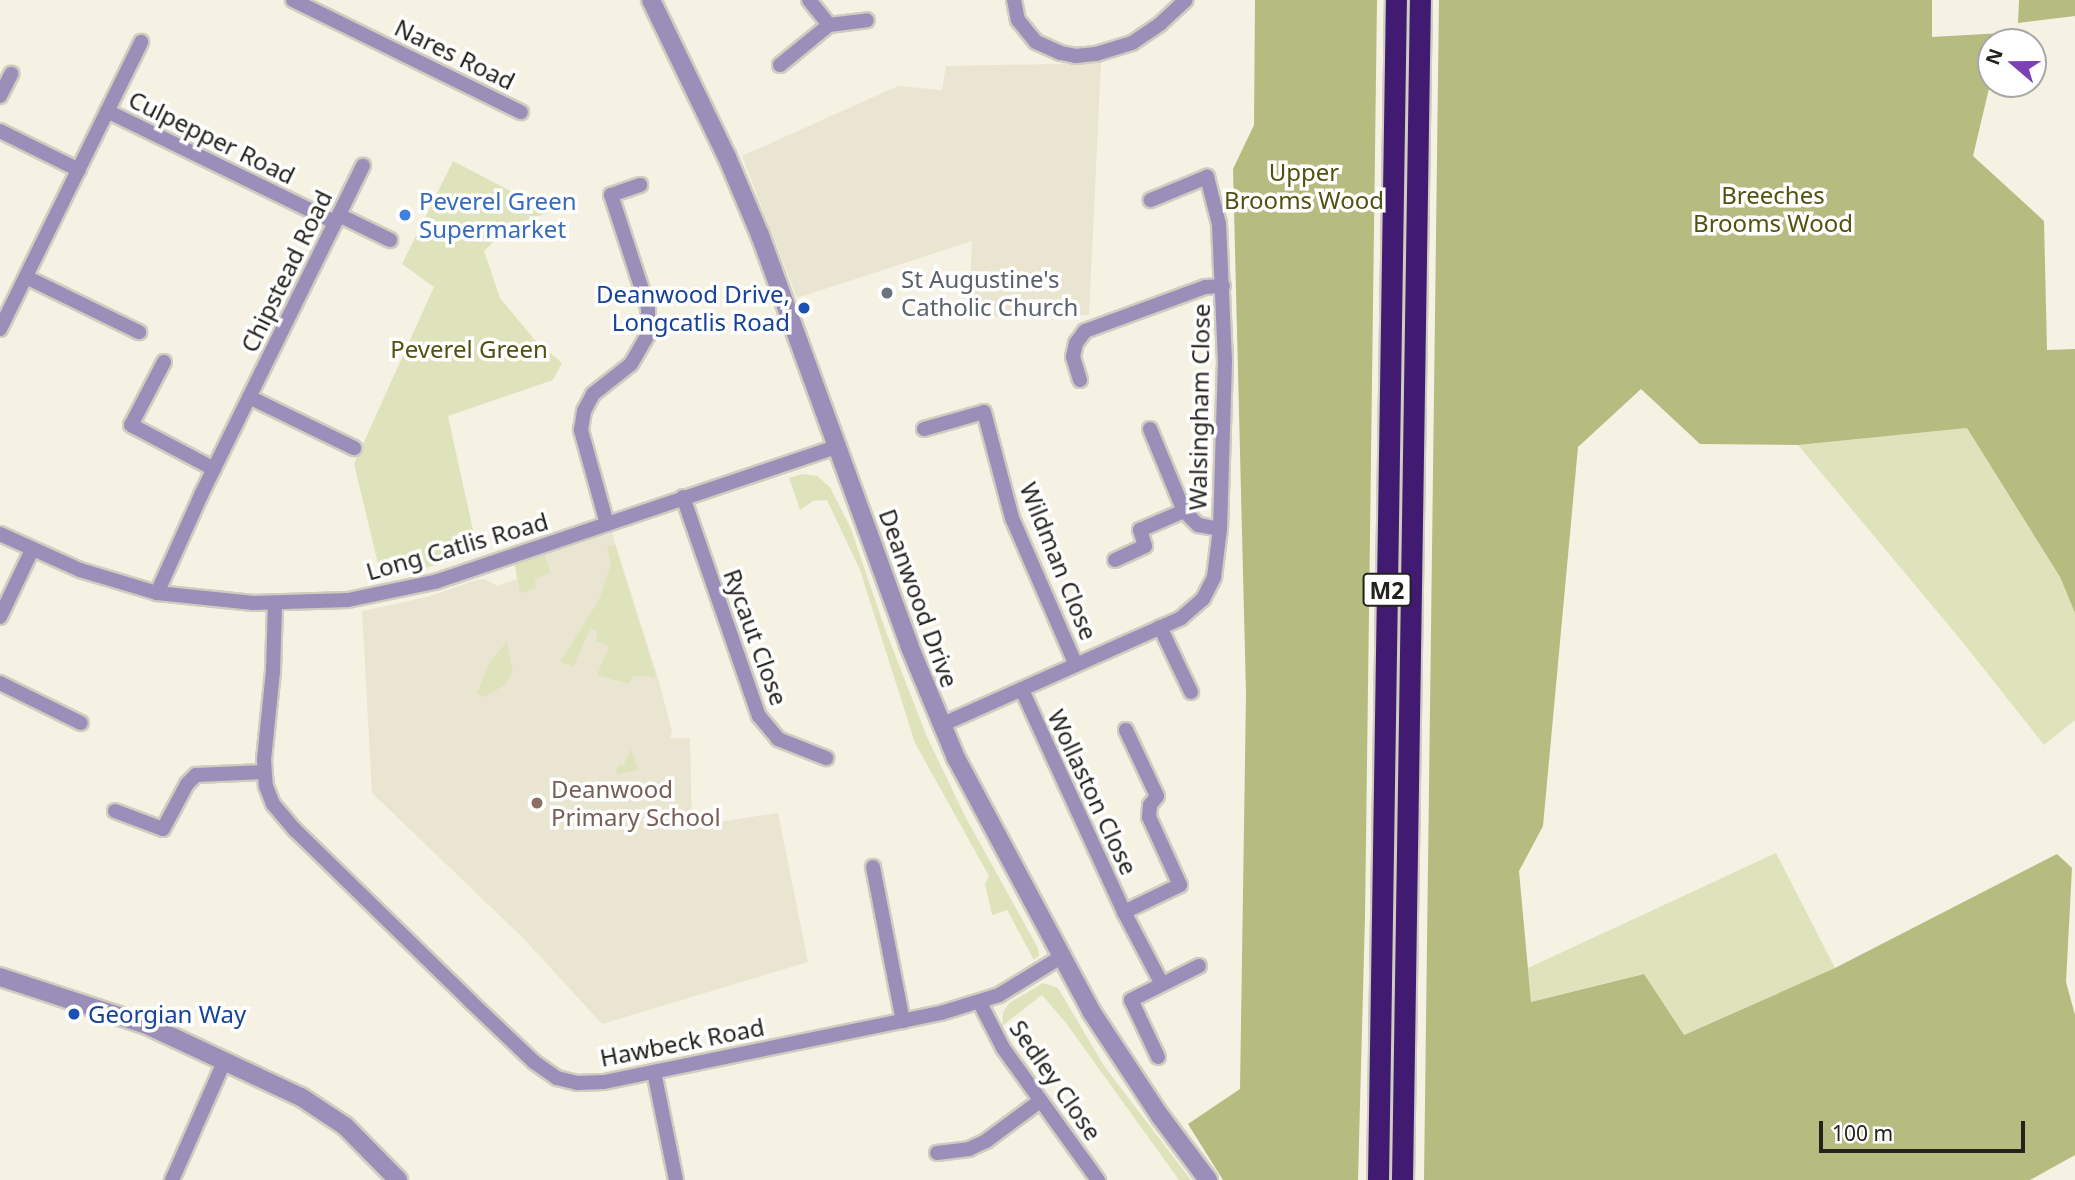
<!DOCTYPE html>
<style>
body{margin:0}
#map{position:relative;width:2075px;height:1180px;overflow:hidden;background:#f5f2e3;font-family:"Noto Sans",sans-serif}
div>[style]{position:absolute}
.built>*{inset:0;background:#eae5d0}
.green>*{inset:0;background:#dee3bb}
.forest>*{inset:0;background:#b6bb80}
.roads{filter:drop-shadow(2px 0 #cfcdbf) drop-shadow(-2px 0 #cfcdbf) drop-shadow(0 2px #cfcdbf) drop-shadow(0 -2px #cfcdbf)}
.minor>*{height:14px;margin:-7px;padding:0 7px;transform-origin:7px;border-radius:7px;background:#9b8fb9}
.tertiary>*{height:18px;margin:-9px;padding:0 9px;transform-origin:9px;border-radius:9px;background:#9b8fb9}
.motorway>*{height:21px;margin:-10.5px;padding:0 10.5px;transform-origin:10.5px;border-radius:10.5px;background:#401b71}
.dots>*{width:19px;height:19px;translate:-50% -50%;box-sizing:border-box;border:4px solid #fff;border-radius:50%}
span{translate:-50% -50%;white-space:nowrap;text-align:center;line-height:1.15;-webkit-text-stroke:7px #fff;paint-order:stroke}
.shield-label span{padding:2px 5px;background:#fff;border:2px solid;border-radius:5px;-webkit-text-stroke-width:0}
.shield-label{font-size:23px;color:#23221d;font-weight:700}
.street-label{font-size:24px;color:#23221d}
.park-label{font-size:24px;color:#50530f}
.shop-label{font-size:24px;color:#366cbe}
.left{translate:0 -50%;text-align:left}
.worship-label{font-size:24px;color:#5b616d}
.transit-label{font-size:24px;color:#164399}
.right{translate:-100% -50%;text-align:right}
.education-label{font-size:24px;color:#785e54}
.north{position:absolute;left:1977px;top:28px;width:70px;height:70px;box-sizing:border-box;background:#fff;border:2px solid #a7a7a5;border-radius:50%;rotate:290deg;font-size:19px;font-weight:700;line-height:28px;text-align:center;color:#23221d}
.north::after{content:'';display:block;margin:auto;width:24px;height:32px;background:#7e40b6;clip-path:polygon(50% 0,100% 100%,50% 72%,0 100%)}
.scale{position:absolute;left:1819px;top:1121px;width:206px;height:32px;box-sizing:border-box;border:4px solid #23221d;border-top:0;padding-left:9px;font-size:21px;line-height:24px;white-space:nowrap;color:#23221d;-webkit-text-stroke:5px #fff;paint-order:stroke}
</style>
<div id="map">
<div class="built">
<i style="clip-path:polygon(1101px 63px,1089px 315px,969px 317px,972px 241px,797px 298px,742px 156px,898px 86px,942px 90px,946px 66px)"></i>
<i style="clip-path:polygon(612px 533px,658px 678px,672px 731px,670px 738px,690px 738px,692px 826px,778px 813px,808px 962px,602px 1024px,525px 940px,372px 793px,362px 611px,427px 597px,470px 582px,484px 579px,498px 586px,517px 579px,515px 565px)"></i>
</div>
<div class="green">
<i style="clip-path:polygon(453px 161px,551px 212px,511px 225px,484px 251px,500px 298px,534px 339px,562px 363px,553px 380px,448px 416px,478px 553px,382px 580px,354px 464px,434px 287px,402px 264px)"></i>
<i style="clip-path:polygon(1967px 428px,2060px 577px,2075px 613px,2075px 720px,2044px 745px,1961px 640px,1798px 445px)"></i>
<i style="clip-path:polygon(802px 474px,817px 476px,830px 487px,851px 529px,885px 629px,927px 737px,966px 818px,1038px 948px,1039px 955px,1034px 960px,1007px 910px,992px 915px,985px 884px,989px 876px,915px 743px,860px 570px,827px 500px,813px 501px,800px 510px,789px 478px)"></i>
<i style="clip-path:polygon(615px 545px,656px 677px,633px 676px,629px 684px,597px 675px,609px 647px,596px 641px,597px 630px,590px 629px,573px 667px,560px 662px,599px 600px,611px 564px,607px 547px)"></i>
<i style="clip-path:polygon(545px 555px,550px 572px,535px 580px,536px 588px,520px 593px,515px 565px)"></i>
<i style="clip-path:polygon(507px 642px,513px 672px,506px 684px,485px 697px,477px 693px,490px 661px)"></i>
<i style="clip-path:polygon(631px 749px,638px 770px,615px 775px,619px 765px,623px 766px)"></i>
<i style="clip-path:polygon(1776px 853px,1835px 968px,1683px 1035px,1643px 974px,1531px 1002px,1528px 968px)"></i>
<i style="clip-path:polygon(1043px 983px,1058px 988px,1104px 1066px,1191px 1180px,1179px 1180px,1066px 1023px,1042px 995px,1002px 1026px,1003px 1013px,1009px 1003px)"></i>
</div>
<div class="forest">
<i style="clip-path:polygon(1255px 0,1377px 0,1365px 917px,1358px 1180px,1223px 1180px,1188px 1124px,1240px 1089px,1246px 694px,1233px 169px,1254px 125px)"></i>
<i style="clip-path:polygon(1439px 0,1932px 0,1932px 37px,2002px 33px,2000px 42px,1991px 42px,1991px 80px,1973px 156px,2044px 221px,2047px 350px,2075px 349px,2075px 613px,2060px 577px,1967px 428px,1798px 445px,1700px 444px,1641px 389px,1578px 447px,1543px 826px,1519px 871px,1531px 1002px,1644px 974px,1684px 1035px,1835px 968px,2057px 854px,2072px 868px,2066px 982px,2075px 1015px,2075px 1155px,2030px 1180px,1424px 1180px)"></i>
<i style="clip-path:polygon(2019px 0,2075px 0,2075px 16px,2018px 23px)"></i>
</div>
<div class="roads">
<div class="minor">
<i style="left:293px;top:0;width:254px;rotate:26.2deg"></i>
<i style="left:809px;top:0;width:32px;rotate:51deg"></i>
<i style="left:1014px;top:0;width:20px;rotate:79deg"></i>
<i style="left:1018px;top:20px;width:28px;rotate:51deg"></i>
<i style="left:1036px;top:42px;width:27px;rotate:24deg"></i>
<i style="left:1061px;top:53px;width:15px;rotate:11deg"></i>
<i style="left:1076px;top:56px;width:20px;rotate:-6deg"></i>
<i style="left:1096px;top:54px;width:38px;rotate:-17deg"></i>
<i style="left:1132px;top:43px;width:34px;rotate:-34deg"></i>
<i style="left:1160px;top:24px;width:35px;rotate:-43deg"></i>
<i style="left:780px;top:65px;width:63px;rotate:-39.2deg"></i>
<i style="left:829px;top:25px;width:38px;rotate:-7deg"></i>
<i style="left:0;top:96px;width:25px;rotate:-63deg"></i>
<i style="left:107px;top:111px;width:254px;rotate:26deg"></i>
<i style="left:0;top:131px;width:88px;rotate:26.3deg"></i>
<i style="left:339px;top:215px;width:57px;rotate:26.1deg"></i>
<i style="left:26px;top:277px;width:126px;rotate:26deg"></i>
<i style="left:0;top:329px;width:320px;rotate:-63.8deg"></i>
<i style="left:164px;top:362px;width:71px;rotate:117.6deg"></i>
<i style="left:131px;top:425px;width:94px;rotate:27.9deg"></i>
<i style="left:1080px;top:380px;width:24px;rotate:-107deg"></i>
<i style="left:1073px;top:357px;width:14px;rotate:-78deg"></i>
<i style="left:1076px;top:343px;width:15px;rotate:-53deg"></i>
<i style="left:1085px;top:331px;width:128px;rotate:-20.1deg"></i>
<i style="left:1205px;top:287px;width:18px;rotate:-3deg"></i>
<i style="left:249px;top:397px;width:117px;rotate:25.9deg"></i>
<i style="left:924px;top:429px;width:62px;rotate:-15.8deg"></i>
<i style="left:984px;top:412px;width:110px;rotate:75.2deg"></i>
<i style="left:1012px;top:518px;width:160px;rotate:66.5deg"></i>
<i style="left:1150px;top:429px;width:89px;rotate:67.5deg"></i>
<i style="left:1184px;top:511px;width:20px;rotate:45deg"></i>
<i style="left:1198px;top:525px;width:22px;rotate:10deg"></i>
<i style="left:683px;top:497px;width:232px;rotate:70.9deg"></i>
<i style="left:759px;top:716px;width:30px;rotate:50deg"></i>
<i style="left:778px;top:739px;width:52px;rotate:21.6deg"></i>
<i style="left:607px;top:524px;width:98px;rotate:-105.5deg"></i>
<i style="left:581px;top:430px;width:19px;rotate:-81deg"></i>
<i style="left:584px;top:411px;width:19px;rotate:-62deg"></i>
<i style="left:593px;top:394px;width:48px;rotate:-38.3deg"></i>
<i style="left:631px;top:364px;width:34px;rotate:-60deg"></i>
<i style="left:648px;top:335px;width:27px;rotate:-90deg"></i>
<i style="left:648px;top:308px;width:119px;rotate:-108.1deg"></i>
<i style="left:611px;top:195px;width:31px;rotate:-19deg"></i>
<i style="left:0;top:534px;width:88px;rotate:24.2deg"></i>
<i style="left:80px;top:570px;width:80px;rotate:16.6deg"></i>
<i style="left:157px;top:593px;width:97px;rotate:5.9deg"></i>
<i style="left:253px;top:603px;width:95px;rotate:-1.8deg"></i>
<i style="left:348px;top:600px;width:92px;rotate:-11.9deg"></i>
<i style="left:438px;top:581px;width:422px;rotate:-18.6deg"></i>
<i style="left:1115px;top:560px;width:33px;rotate:-25deg"></i>
<i style="left:1145px;top:546px;width:17px;rotate:-107deg"></i>
<i style="left:1140px;top:530px;width:48px;rotate:-23.4deg"></i>
<i style="left:157px;top:593px;width:107px;rotate:-65.8deg"></i>
<i style="left:201px;top:495px;width:367px;rotate:-63.8deg"></i>
<i style="left:275px;top:604px;width:67px;rotate:91.7deg"></i>
<i style="left:273px;top:671px;width:89px;rotate:95.8deg"></i>
<i style="left:264px;top:760px;width:26px;rotate:86deg"></i>
<i style="left:266px;top:786px;width:19px;rotate:69deg"></i>
<i style="left:273px;top:804px;width:34px;rotate:50deg"></i>
<i style="left:295px;top:830px;width:245px;rotate:44.3deg"></i>
<i style="left:470px;top:1001px;width:88px;rotate:43.6deg"></i>
<i style="left:534px;top:1062px;width:28px;rotate:35deg"></i>
<i style="left:557px;top:1078px;width:21px;rotate:14deg"></i>
<i style="left:577px;top:1083px;width:27px;rotate:-2deg"></i>
<i style="left:604px;top:1082px;width:344px;rotate:-11.6deg"></i>
<i style="left:941px;top:1013px;width:61px;rotate:-17.2deg"></i>
<i style="left:999px;top:995px;width:73px;rotate:-31.5deg"></i>
<i style="left:0;top:617px;width:74px;rotate:-64.5deg"></i>
<i style="left:1160px;top:627px;width:72px;rotate:64.5deg"></i>
<i style="left:0;top:683px;width:90px;rotate:26.3deg"></i>
<i style="left:1022px;top:690px;width:244px;rotate:65.3deg"></i>
<i style="left:1124px;top:912px;width:81px;rotate:62.2deg"></i>
<i style="left:941px;top:725px;width:263px;rotate:-24deg"></i>
<i style="left:1181px;top:618px;width:29px;rotate:-41deg"></i>
<i style="left:1203px;top:599px;width:25px;rotate:-63deg"></i>
<i style="left:1214px;top:577px;width:48px;rotate:-82.9deg"></i>
<i style="left:1220px;top:529px;width:167px;rotate:-88.3deg"></i>
<i style="left:1225px;top:362px;width:138px;rotate:-92.5deg"></i>
<i style="left:1219px;top:224px;width:49px;rotate:-104.3deg"></i>
<i style="left:1207px;top:177px;width:61px;rotate:157.7deg"></i>
<i style="left:115px;top:811px;width:51px;rotate:20.6deg"></i>
<i style="left:163px;top:829px;width:51px;rotate:-61.9deg"></i>
<i style="left:187px;top:784px;width:13px;rotate:-45deg"></i>
<i style="left:196px;top:775px;width:68px;rotate:-2.5deg"></i>
<i style="left:873px;top:867px;width:157px;rotate:79deg"></i>
<i style="left:1124px;top:912px;width:62px;rotate:-25.7deg"></i>
<i style="left:1180px;top:885px;width:75px;rotate:-114.5deg"></i>
<i style="left:1149px;top:817px;width:12px;rotate:-85deg"></i>
<i style="left:1150px;top:805px;width:11px;rotate:-52deg"></i>
<i style="left:1157px;top:796px;width:73px;rotate:-115.2deg"></i>
<i style="left:980px;top:1003px;width:51px;rotate:62.9deg"></i>
<i style="left:1003px;top:1048px;width:163px;rotate:54.3deg"></i>
<i style="left:1158px;top:1057px;width:63px;rotate:-115.3deg"></i>
<i style="left:1131px;top:1000px;width:76px;rotate:-26.6deg"></i>
<i style="left:654px;top:1072px;width:110px;rotate:78.5deg"></i>
<i style="left:937px;top:1153px;width:32px;rotate:-7deg"></i>
<i style="left:969px;top:1149px;width:19px;rotate:-25deg"></i>
<i style="left:986px;top:1141px;width:67px;rotate:-36.5deg"></i>
<i style="left:172px;top:1180px;width:131px;rotate:-66.2deg"></i>
</div>
<div class="tertiary">
<i style="left:651px;top:0;width:174px;rotate:64.2deg"></i>
<i style="left:727px;top:157px;width:85px;rotate:67.1deg"></i>
<i style="left:760px;top:235px;width:436px;rotate:70deg"></i>
<i style="left:909px;top:645px;width:122px;rotate:67.4deg"></i>
<i style="left:956px;top:758px;width:287px;rotate:61.9deg"></i>
<i style="left:1091px;top:1011px;width:126px;rotate:56.7deg"></i>
<i style="left:1160px;top:1116px;width:80px;rotate:53.1deg"></i>
<i style="left:0;top:977px;width:155px;rotate:18.1deg"></i>
<i style="left:147px;top:1025px;width:170px;rotate:25.1deg"></i>
<i style="left:301px;top:1097px;width:53px;rotate:33.4deg"></i>
<i style="left:345px;top:1126px;width:76px;rotate:45.5deg"></i>
</div>
<div class="motorway">
<i style="left:1378px;top:1180px;width:1180px;rotate:-89.13deg"></i>
<i style="left:1402px;top:1180px;width:1180px;rotate:-89.13deg"></i>
</div>
</div>
<div class="dots">
<i style="left:405px;top:215px;background:#3f7fe0"></i>
<i style="left:887px;top:293px;background:#6b7280"></i>
<i style="left:804px;top:308px;background:#1a4fb4"></i>
<i style="left:537px;top:803px;background:#8d6e63"></i>
<i style="left:74px;top:1014px;background:#1a4fb4"></i>
</div>
<div class="shield-label">
<span style="left:1387px;top:590px">M2</span>
</div>
<div class="street-label">
<span style="left:455px;top:54px;rotate:26deg">Nares Road</span>
<span style="left:212px;top:137px;rotate:26deg">Culpepper Road</span>
<span style="left:286px;top:271px;rotate:-64deg">Chipstead Road</span>
<span style="left:1199px;top:407px;rotate:-89deg">Walsingham Close</span>
<span style="left:457px;top:546px;rotate:-16deg">Long Catlis Road</span>
<span style="left:1059px;top:561px;rotate:68deg">Wildman Close</span>
<span style="left:919px;top:598px;rotate:70deg">Deanwood Drive</span>
<span style="left:756px;top:637px;rotate:70deg">Rycaut Close</span>
<span style="left:1093px;top:792px;rotate:65deg">Wollaston Close</span>
<span style="left:682px;top:1042px;rotate:-11deg">Hawbeck Road</span>
<span style="left:1056px;top:1080px;rotate:55deg">Sedley Close</span>
</div>
<div class="park-label">
<span style="left:1304px;top:186px">Upper<br>Brooms Wood</span>
<span style="left:1773px;top:209px">Breeches<br>Brooms Wood</span>
<span style="left:469px;top:349px">Peverel Green</span>
</div>
<div class="shop-label">
<span class="left" style="left:419px;top:215px">Peverel Green<br>Supermarket</span>
</div>
<div class="worship-label">
<span class="left" style="left:901px;top:293px">St Augustine's<br>Catholic Church</span>
</div>
<div class="transit-label">
<span class="right" style="left:790px;top:308px">Deanwood Drive,<br>Longcatlis Road</span>
<span class="left" style="left:88px;top:1014px">Georgian Way</span>
</div>
<div class="education-label">
<span class="left" style="left:551px;top:803px">Deanwood<br>Primary School</span>
</div>
<div class="north">N</div>
<div class="scale">100 m</div>
</div>
